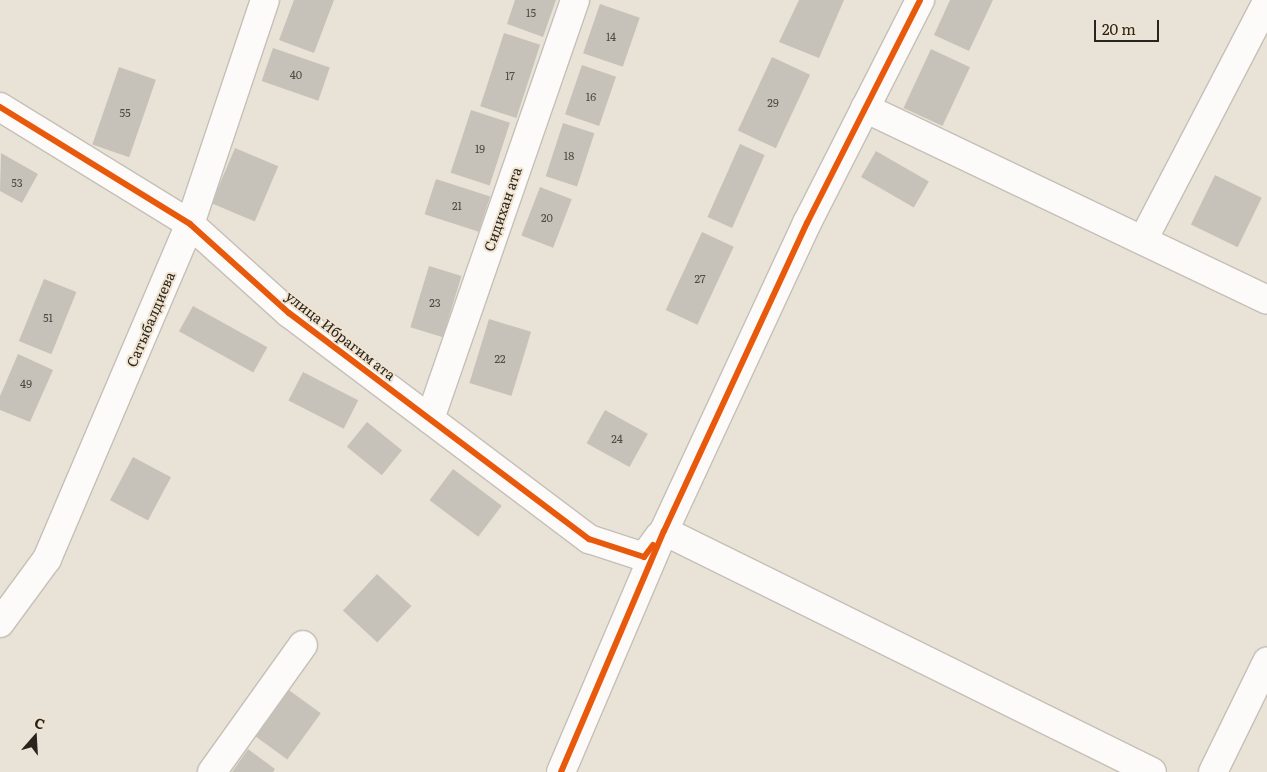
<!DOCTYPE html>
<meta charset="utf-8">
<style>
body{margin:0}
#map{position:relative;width:1267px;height:772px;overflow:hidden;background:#e9e2d7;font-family:Literata,serif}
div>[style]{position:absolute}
.building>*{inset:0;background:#c7c2b9;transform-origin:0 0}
.roads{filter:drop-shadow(1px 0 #c5bfb7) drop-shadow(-1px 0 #c5bfb7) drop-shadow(0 1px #c5bfb7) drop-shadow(0 -1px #c5bfb7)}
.minor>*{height:28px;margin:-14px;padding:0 14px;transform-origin:14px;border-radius:14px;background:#fcfbf9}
.cycleway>*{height:6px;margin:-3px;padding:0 3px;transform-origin:3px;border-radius:3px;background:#e8590c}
span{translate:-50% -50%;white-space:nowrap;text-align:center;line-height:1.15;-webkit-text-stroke:4px #f0e3d0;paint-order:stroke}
.number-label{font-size:11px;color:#504c44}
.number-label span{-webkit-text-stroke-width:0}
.street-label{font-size:14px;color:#29241d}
.north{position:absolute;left:10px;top:712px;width:50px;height:50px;-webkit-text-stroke:4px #f0e3d0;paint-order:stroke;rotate:19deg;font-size:14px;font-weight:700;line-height:20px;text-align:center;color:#29241d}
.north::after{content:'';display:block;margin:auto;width:18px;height:22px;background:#29241d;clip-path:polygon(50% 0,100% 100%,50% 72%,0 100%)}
.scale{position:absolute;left:1094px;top:20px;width:65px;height:22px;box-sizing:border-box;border:2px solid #29241d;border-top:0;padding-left:6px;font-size:15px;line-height:18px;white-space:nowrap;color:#29241d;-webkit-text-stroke:4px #f0e3d0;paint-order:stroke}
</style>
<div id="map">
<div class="building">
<i style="clip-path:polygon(294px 0,334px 0,314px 53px,279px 40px)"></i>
<i style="clip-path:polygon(515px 0,556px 0,543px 37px,507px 24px)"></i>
<i style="clip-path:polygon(799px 0,844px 0,819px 58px,779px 42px)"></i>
<i style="clip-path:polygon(950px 0,993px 0,969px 51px,934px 35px)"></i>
<i style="left:600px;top:4px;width:42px;height:52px;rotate:19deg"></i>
<i style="left:504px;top:33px;width:38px;height:77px;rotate:18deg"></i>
<i style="left:273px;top:48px;width:60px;height:35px;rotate:19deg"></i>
<i style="left:931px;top:49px;width:43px;height:65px;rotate:25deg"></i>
<i style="left:772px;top:57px;width:42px;height:81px;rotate:25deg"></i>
<i style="left:582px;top:65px;width:36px;height:52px;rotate:19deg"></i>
<i style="left:119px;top:67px;width:39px;height:82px;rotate:19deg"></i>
<i style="left:471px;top:110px;width:41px;height:66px;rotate:18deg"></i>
<i style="left:563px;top:123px;width:33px;height:56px;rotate:18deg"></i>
<i style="left:740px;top:144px;width:27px;height:80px;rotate:24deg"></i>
<i style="left:235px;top:148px;width:47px;height:60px;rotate:23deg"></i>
<i style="left:876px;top:151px;width:61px;height:30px;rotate:30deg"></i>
<i style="clip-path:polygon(1px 153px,38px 174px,22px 203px,0 191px)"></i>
<i style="left:1215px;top:175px;width:52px;height:55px;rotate:26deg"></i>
<i style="left:436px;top:179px;width:57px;height:37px;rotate:18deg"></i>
<i style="left:540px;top:187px;width:34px;height:52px;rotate:21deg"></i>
<i style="left:702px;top:232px;width:35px;height:86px;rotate:25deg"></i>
<i style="left:429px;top:266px;width:34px;height:64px;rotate:17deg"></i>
<i style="left:44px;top:279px;width:35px;height:67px;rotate:22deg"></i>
<i style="left:193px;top:306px;width:85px;height:29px;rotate:29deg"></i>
<i style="left:489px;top:319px;width:44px;height:67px;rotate:17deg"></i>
<i style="clip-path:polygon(18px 354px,53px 370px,30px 422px,0 410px,0 396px)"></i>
<i style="left:303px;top:372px;width:62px;height:32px;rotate:27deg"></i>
<i style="left:605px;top:410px;width:49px;height:38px;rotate:29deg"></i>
<i style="left:367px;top:422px;width:45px;height:32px;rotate:39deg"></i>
<i style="left:133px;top:457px;width:43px;height:49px;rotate:28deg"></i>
<i style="left:453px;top:469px;width:61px;height:39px;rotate:37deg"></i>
<i style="left:377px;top:574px;width:47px;height:50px;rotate:43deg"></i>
<i style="left:286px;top:688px;width:43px;height:57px;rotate:36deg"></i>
<i style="clip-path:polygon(248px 749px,275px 769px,273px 772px,232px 772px)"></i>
</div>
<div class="roads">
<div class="minor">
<i style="left:0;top:107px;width:223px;rotate:31.6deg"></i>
<i style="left:190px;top:224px;width:133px;rotate:42deg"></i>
<i style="left:289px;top:313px;width:376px;rotate:37deg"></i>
<i style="left:589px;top:539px;width:58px;rotate:18.1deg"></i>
<i style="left:644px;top:557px;width:26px;rotate:-54deg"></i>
<i style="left:865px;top:108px;width:445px;rotate:25.5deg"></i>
<i style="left:1143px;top:240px;width:268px;rotate:-62.5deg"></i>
<i style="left:430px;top:419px;width:443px;rotate:-70.9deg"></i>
<i style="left:664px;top:531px;width:544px;rotate:26.28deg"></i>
<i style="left:0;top:623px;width:79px;rotate:-53.7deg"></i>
<i style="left:47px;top:559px;width:364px;rotate:-66.9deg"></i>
<i style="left:190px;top:224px;width:236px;rotate:-71.5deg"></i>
<i style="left:212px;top:772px;width:156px;rotate:-54.4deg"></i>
<i style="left:561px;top:772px;width:262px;rotate:-66.9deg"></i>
<i style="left:664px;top:531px;width:340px;rotate:-65.1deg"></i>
<i style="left:807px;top:223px;width:250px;rotate:-63.1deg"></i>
<i style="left:1213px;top:772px;width:123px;rotate:-63.9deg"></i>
</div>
</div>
<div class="cycleway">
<i style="left:0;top:107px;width:223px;rotate:31.6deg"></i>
<i style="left:190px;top:224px;width:133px;rotate:42deg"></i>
<i style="left:289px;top:313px;width:376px;rotate:37deg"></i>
<i style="left:589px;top:539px;width:58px;rotate:18.1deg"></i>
<i style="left:644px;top:557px;width:15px;rotate:-53deg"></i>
<i style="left:561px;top:772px;width:262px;rotate:-66.9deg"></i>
<i style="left:664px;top:531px;width:340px;rotate:-65.1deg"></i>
<i style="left:807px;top:223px;width:250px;rotate:-63.1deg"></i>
</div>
<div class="number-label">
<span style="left:531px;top:12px">15</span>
<span style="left:611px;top:36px">14</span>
<span style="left:296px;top:74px">40</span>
<span style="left:510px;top:75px">17</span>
<span style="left:591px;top:96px">16</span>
<span style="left:773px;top:102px">29</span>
<span style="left:125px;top:112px">55</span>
<span style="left:480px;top:148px">19</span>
<span style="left:569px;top:155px">18</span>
<span style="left:17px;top:182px">53</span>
<span style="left:457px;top:205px">21</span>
<span style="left:547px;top:217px">20</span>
<span style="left:700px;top:278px">27</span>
<span style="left:435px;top:302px">23</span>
<span style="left:48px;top:317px">51</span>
<span style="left:500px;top:358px">22</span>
<span style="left:26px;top:383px">49</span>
<span style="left:617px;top:438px">24</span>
</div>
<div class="street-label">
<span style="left:502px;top:209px;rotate:-71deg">Сидихан ата</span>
<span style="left:150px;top:319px;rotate:-67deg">Сатыбалдиева</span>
<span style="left:341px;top:335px;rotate:38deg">улица Ибрагим ата</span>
</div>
<div class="north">С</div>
<div class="scale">20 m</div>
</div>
